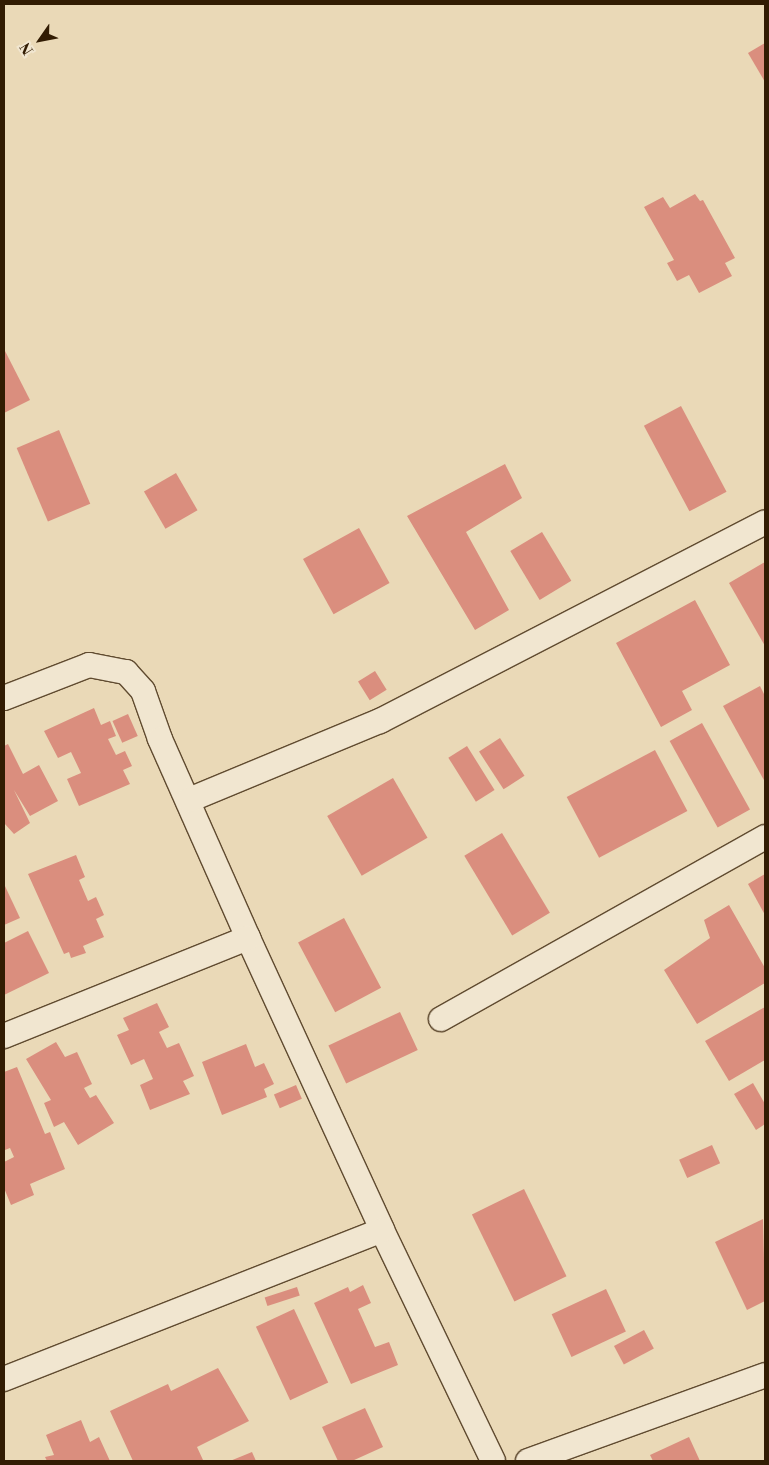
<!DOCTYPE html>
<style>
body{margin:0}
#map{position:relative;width:769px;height:1465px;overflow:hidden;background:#ead9b7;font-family:"Libre Bodoni",serif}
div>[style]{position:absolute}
.building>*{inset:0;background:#da8e7e;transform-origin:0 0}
.roads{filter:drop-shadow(1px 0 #604b30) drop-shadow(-1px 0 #604b30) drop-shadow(0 1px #604b30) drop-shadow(0 -1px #604b30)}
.minor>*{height:24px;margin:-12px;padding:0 12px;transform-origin:12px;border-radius:12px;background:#f1e6d0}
span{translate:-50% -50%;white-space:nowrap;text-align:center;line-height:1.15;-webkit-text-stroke:4.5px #f1e6d0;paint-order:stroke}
.frame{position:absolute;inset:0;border:5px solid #321c03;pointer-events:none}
.north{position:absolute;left:15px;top:15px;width:50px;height:50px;-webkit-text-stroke:4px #f1e6d0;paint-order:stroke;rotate:237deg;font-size:14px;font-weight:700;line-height:20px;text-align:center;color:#321c03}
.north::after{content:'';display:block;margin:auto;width:18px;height:22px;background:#321c03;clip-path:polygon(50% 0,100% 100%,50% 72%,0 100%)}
</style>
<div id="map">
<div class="building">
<i style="clip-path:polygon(765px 43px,765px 82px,748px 53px)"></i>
<i style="clip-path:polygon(695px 194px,700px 201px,703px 200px,735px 258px,725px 263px,732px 276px,699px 293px,689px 275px,677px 281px,667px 263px,674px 260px,644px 207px,663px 197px,670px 208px)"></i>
<i style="clip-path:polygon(4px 349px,30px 400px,4px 413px)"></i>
<i style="left:681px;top:406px;width:97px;height:42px;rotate:62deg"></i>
<i style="left:59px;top:430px;width:80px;height:46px;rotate:67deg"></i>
<i style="clip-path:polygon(505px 464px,522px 498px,466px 532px,509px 610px,475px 630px,407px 516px)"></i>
<i style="left:176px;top:473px;width:43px;height:37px;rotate:60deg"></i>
<i style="left:359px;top:528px;width:63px;height:64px;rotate:61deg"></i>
<i style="left:542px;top:532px;width:57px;height:37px;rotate:59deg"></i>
<i style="clip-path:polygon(765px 562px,765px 646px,729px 583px)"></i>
<i style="clip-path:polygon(695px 600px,730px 665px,682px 691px,692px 710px,661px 727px,616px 643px)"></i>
<i style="left:375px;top:671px;width:22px;height:20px;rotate:58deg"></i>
<i style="clip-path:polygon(760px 686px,765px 696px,765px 782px,723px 706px)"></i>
<i style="clip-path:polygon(94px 708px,101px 725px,110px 721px,116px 736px,108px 739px,116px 755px,125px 751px,132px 766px,123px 770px,130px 784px,79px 806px,67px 779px,81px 773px,71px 752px,58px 758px,44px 731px)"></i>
<i style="left:128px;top:714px;width:24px;height:17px;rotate:66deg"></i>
<i style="left:702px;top:723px;width:99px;height:37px;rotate:61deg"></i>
<i style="left:500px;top:738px;width:45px;height:25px;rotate:57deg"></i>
<i style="clip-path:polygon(8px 744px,23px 774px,39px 765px,58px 801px,30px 816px,14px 790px,30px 823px,14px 834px,4px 823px,4px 746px)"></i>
<i style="left:467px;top:746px;width:52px;height:22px;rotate:58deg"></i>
<i style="left:655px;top:750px;width:69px;height:100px;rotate:62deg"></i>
<i style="left:393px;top:778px;width:69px;height:76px;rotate:60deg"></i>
<i style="left:502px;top:833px;width:93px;height:44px;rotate:59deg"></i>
<i style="clip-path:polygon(76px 855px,85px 877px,79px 880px,88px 901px,96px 897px,104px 915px,96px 919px,104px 937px,83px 946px,86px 953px,71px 958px,69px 952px,64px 954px,28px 874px)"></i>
<i style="clip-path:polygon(765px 874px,765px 915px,748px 884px)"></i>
<i style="clip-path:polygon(4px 884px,20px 918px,4px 925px)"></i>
<i style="clip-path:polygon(729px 905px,765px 968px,765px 983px,697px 1024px,664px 970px,710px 938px,704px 920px)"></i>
<i style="left:344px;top:918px;width:79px;height:52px;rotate:62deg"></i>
<i style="clip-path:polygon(28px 931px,49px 973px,4px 995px,4px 943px)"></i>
<i style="clip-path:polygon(157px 1003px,169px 1027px,159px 1032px,167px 1048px,179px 1043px,194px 1076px,183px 1081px,190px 1094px,150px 1110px,140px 1085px,153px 1079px,144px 1059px,131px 1065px,117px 1035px,129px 1030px,123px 1018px)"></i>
<i style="clip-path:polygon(765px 1007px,765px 1060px,729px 1081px,705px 1041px)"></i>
<i style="left:400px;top:1012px;width:42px;height:79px;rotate:65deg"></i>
<i style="clip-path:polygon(56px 1042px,65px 1057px,77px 1052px,92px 1084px,84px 1088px,90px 1098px,96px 1095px,114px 1123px,78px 1145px,64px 1122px,54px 1127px,44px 1103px,51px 1100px,26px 1059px)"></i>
<i style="clip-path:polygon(246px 1044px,255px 1067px,264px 1063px,274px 1084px,264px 1089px,267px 1097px,222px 1115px,202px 1062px)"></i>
<i style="clip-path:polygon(17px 1067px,45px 1134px,50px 1132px,65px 1169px,30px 1184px,34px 1195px,11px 1205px,4px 1188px,4px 1162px,14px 1157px,10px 1148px,5px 1150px,4px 1146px,4px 1072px)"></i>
<i style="clip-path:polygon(753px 1083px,765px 1104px,765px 1124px,756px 1130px,734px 1094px)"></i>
<i style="left:296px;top:1085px;width:15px;height:24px;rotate:67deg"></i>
<i style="left:712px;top:1145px;width:20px;height:36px;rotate:66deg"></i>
<i style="left:524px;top:1189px;width:97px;height:58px;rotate:64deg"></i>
<i style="clip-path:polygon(763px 1219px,765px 1301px,747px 1310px,715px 1242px)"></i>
<i style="clip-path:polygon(363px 1285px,371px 1303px,358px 1309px,375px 1347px,389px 1342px,398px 1365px,351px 1384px,314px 1303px,348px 1287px,350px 1292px)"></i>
<i style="left:297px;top:1287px;width:9px;height:34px;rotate:72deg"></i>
<i style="left:606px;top:1289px;width:47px;height:60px;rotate:65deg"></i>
<i style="left:294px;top:1309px;width:81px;height:42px;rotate:65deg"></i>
<i style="left:644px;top:1330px;width:21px;height:34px;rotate:62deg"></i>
<i style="clip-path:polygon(218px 1368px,249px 1421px,197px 1447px,203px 1460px,201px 1461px,133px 1461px,110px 1411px,168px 1384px,171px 1391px)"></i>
<i style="clip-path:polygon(365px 1408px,383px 1447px,352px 1461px,338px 1461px,322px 1427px)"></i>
<i style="clip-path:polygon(81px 1420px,90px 1442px,99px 1437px,110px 1461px,47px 1461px,45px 1457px,54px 1455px,46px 1435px)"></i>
<i style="clip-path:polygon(689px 1437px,700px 1461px,653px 1461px,650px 1455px)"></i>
<i style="clip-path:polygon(252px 1452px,256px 1461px,230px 1461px)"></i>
</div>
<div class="roads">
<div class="minor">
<i style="left:4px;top:698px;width:91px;rotate:-21.2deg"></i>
<i style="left:89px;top:665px;width:38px;rotate:11deg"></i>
<i style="left:126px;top:672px;width:25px;rotate:48deg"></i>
<i style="left:143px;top:691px;width:51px;rotate:70.5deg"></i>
<i style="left:160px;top:739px;width:218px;rotate:66.1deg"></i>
<i style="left:248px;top:938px;width:321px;rotate:65.3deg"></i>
<i style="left:382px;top:1230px;width:256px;rotate:64.3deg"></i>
<i style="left:189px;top:800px;width:207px;rotate:-22.5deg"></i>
<i style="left:380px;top:721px;width:433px;rotate:-27.3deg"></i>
<i style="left:441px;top:1019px;width:372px;rotate:-29.3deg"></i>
<i style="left:4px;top:1036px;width:263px;rotate:-21.9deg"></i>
<i style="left:4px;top:1379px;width:406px;rotate:-21.5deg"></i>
<i style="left:528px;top:1461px;width:252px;rotate:-19.9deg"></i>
</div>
</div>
<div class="frame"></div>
<div class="north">N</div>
</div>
